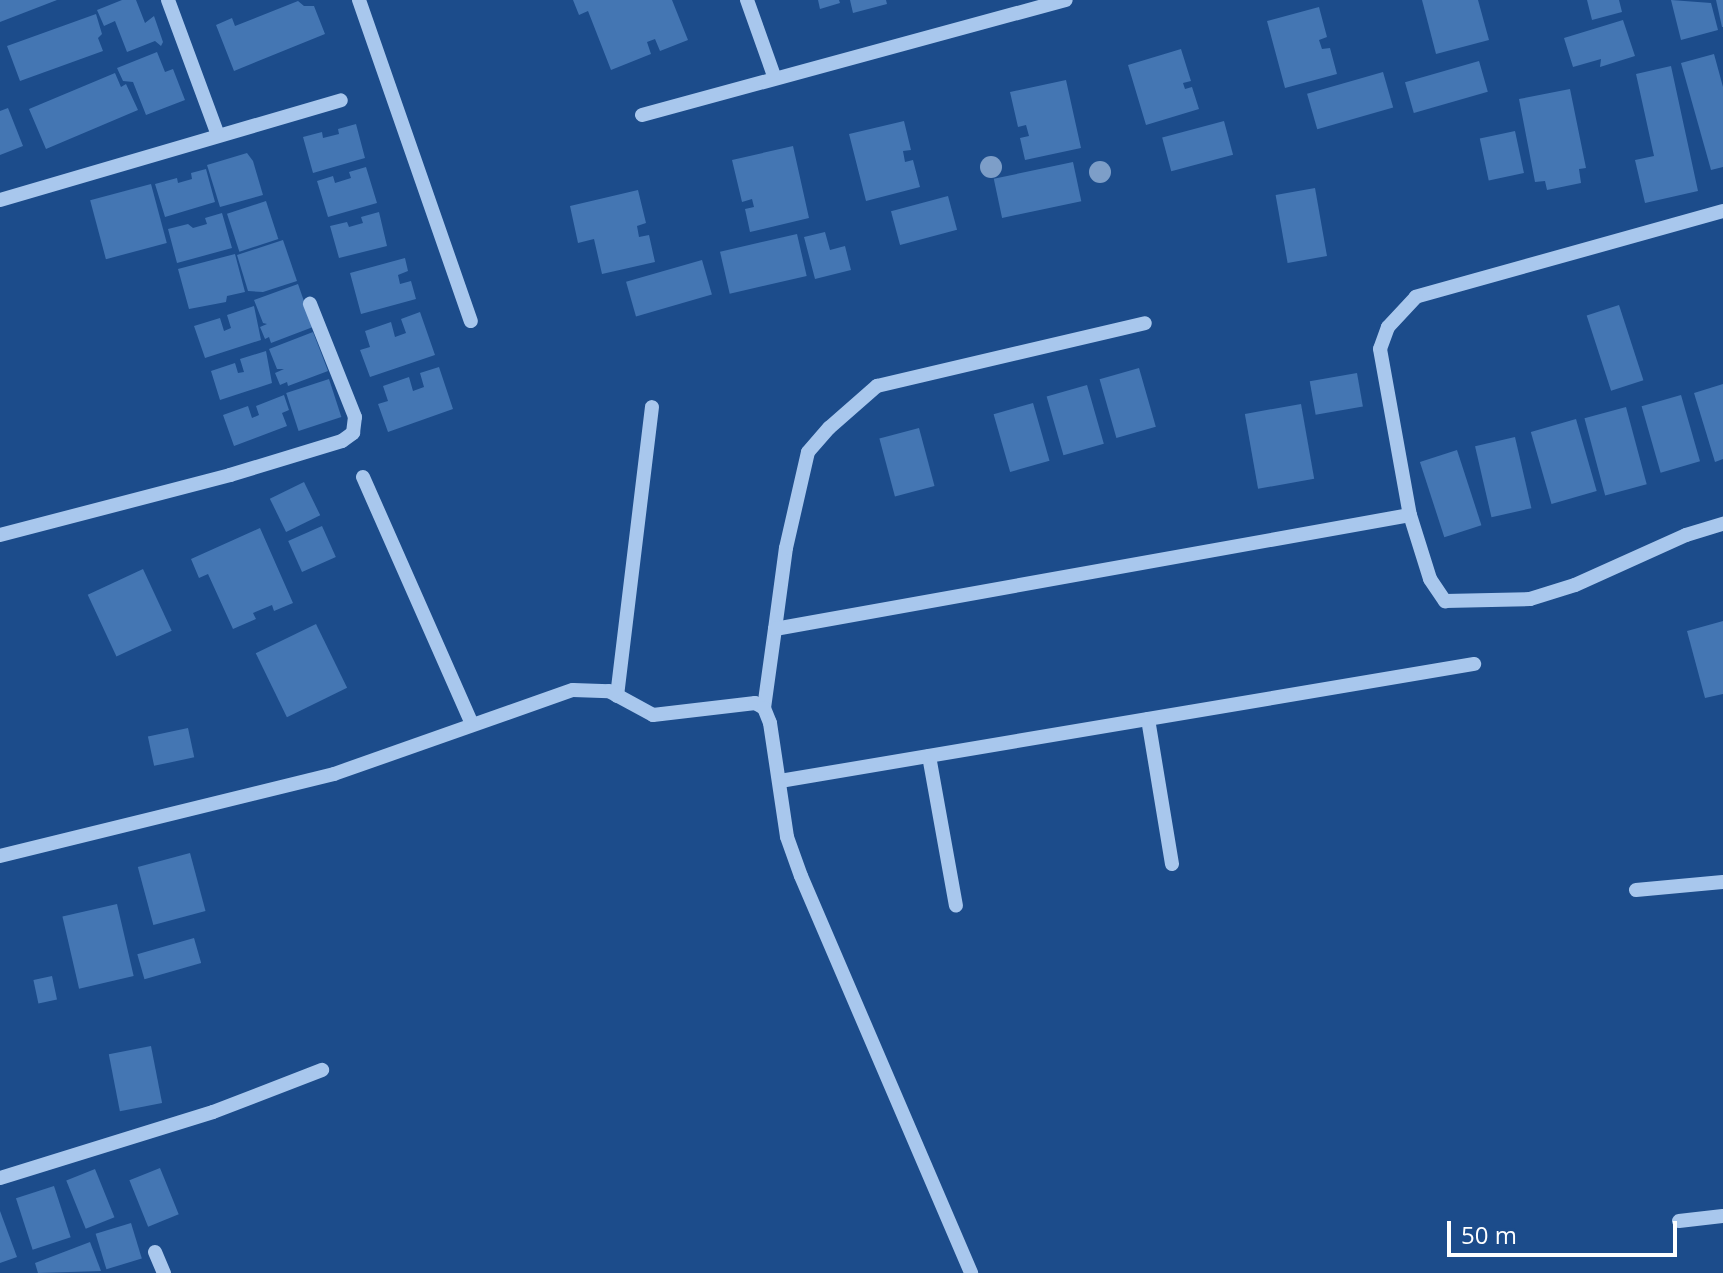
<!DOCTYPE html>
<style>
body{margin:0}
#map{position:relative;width:1723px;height:1273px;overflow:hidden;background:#1c4c8b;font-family:"Open Sans",sans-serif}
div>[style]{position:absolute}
.building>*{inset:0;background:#4476b3;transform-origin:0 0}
.minor>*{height:14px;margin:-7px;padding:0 7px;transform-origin:7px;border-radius:7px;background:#a8c7ed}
.trees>*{width:22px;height:22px;margin:-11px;border-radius:50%;background:#7d9ec8}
span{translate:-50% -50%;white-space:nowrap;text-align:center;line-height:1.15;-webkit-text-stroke:8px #1c4c8b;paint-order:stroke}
.scale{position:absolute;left:1447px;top:1221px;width:230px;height:36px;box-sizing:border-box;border:4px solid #fff;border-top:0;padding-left:10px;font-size:24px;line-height:28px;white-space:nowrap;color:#fff;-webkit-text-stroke:6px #1c4c8b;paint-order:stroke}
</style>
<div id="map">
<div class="building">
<i style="clip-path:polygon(0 0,57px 0,0 22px)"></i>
<i style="clip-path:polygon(122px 0,136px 0,145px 23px,154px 16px,163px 42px,161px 46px,155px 41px,127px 52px,115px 21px,104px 26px,97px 10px)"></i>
<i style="clip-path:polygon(573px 0,672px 0,688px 40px,660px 51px,655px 39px,647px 42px,651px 54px,611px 70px,588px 11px,579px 15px)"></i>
<i style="clip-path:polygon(818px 0,839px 0,840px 3px,820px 9px)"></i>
<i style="clip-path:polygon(850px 0,886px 0,887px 4px,853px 13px)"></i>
<i style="clip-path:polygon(1422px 0,1478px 0,1489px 40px,1436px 54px)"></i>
<i style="clip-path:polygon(1587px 0,1619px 0,1622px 12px,1592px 20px)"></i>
<i style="clip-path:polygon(1671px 0,1711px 3px,1718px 30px,1681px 40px)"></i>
<i style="clip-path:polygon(1716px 0,1723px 0,1723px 27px,1722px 27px)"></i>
<i style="clip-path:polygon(298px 1px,304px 6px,314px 6px,325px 34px,234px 71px,216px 25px,232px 18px,235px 26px)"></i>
<i style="clip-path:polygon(1319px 7px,1327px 37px,1319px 40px,1322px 49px,1330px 48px,1337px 74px,1285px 88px,1267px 21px)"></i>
<i style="clip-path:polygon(96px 14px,102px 34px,98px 38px,103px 51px,20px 81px,7px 46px)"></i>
<i style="clip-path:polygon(1623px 20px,1635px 56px,1600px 67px,1601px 59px,1573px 67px,1564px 38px)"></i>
<i style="clip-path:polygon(1181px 49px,1191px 81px,1183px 83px,1185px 89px,1192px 87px,1199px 109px,1146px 125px,1128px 65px)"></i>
<i style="clip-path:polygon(157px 52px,165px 72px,173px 69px,185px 100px,146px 115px,133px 82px,123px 81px,117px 68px)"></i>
<i style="clip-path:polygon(1714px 54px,1723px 87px,1723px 167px,1711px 170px,1681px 63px)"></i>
<i style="left:1479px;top:61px;width:32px;height:77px;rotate:74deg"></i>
<i style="clip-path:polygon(1671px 66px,1698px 191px,1645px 203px,1635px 160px,1654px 156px,1636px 74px)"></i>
<i style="left:1383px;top:72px;width:37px;height:79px;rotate:74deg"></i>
<i style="clip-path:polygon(115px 73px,121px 87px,126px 84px,138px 110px,46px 149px,29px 109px)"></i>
<i style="clip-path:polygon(1066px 80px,1081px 148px,1025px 160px,1020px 138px,1029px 136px,1026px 125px,1018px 127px,1010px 92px)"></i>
<i style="clip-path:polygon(1570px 89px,1586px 168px,1579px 169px,1581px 183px,1547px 190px,1545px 181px,1535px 182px,1519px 99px)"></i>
<i style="clip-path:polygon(8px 108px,23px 146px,0 155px,0 111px)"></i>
<i style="clip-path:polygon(904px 121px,911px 150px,903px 151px,905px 162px,913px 160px,920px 187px,866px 201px,849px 134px)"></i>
<i style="left:1224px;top:121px;width:35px;height:64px;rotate:75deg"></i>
<i style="clip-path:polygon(356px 124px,365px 158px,313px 173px,303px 137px,322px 132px,323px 138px,339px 134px,338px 129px)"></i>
<i style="left:1515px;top:131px;width:43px;height:36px;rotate:78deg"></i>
<i style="clip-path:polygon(793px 146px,809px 218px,750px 232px,745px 209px,754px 207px,752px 199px,742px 202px,732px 160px)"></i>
<i style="clip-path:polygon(247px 153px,253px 161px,263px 195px,220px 207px,207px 165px)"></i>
<i style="left:1073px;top:162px;width:40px;height:81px;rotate:78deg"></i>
<i style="clip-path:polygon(366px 167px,377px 203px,328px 217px,317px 181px,333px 176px,335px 183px,351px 178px,349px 172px)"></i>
<i style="clip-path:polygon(206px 169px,215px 202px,165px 217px,155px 184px,177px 178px,178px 183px,192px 179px,191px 173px)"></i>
<i style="left:151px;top:184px;width:61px;height:63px;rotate:75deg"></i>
<i style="left:1315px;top:188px;width:69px;height:40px;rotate:80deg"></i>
<i style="clip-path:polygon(638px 190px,646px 223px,637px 226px,639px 237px,649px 235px,655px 262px,602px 274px,594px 239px,578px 243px,570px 206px)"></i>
<i style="left:948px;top:196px;width:35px;height:59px;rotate:75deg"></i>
<i style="left:266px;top:201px;width:40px;height:41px;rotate:72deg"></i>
<i style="clip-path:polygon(379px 212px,387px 246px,339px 258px,330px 226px,347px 222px,349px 227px,363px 223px,361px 217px)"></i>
<i style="clip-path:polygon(222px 213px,232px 248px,177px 263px,168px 229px,188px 224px,193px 228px,207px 224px,205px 218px)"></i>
<i style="clip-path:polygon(825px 232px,830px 250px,845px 246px,851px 270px,815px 279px,804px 237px)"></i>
<i style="left:797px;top:234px;width:43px;height:79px;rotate:77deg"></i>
<i style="clip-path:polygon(283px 240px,297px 281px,263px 292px,248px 291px,237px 255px)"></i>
<i style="clip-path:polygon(235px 254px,245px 292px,227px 296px,226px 302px,189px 309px,178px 269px)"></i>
<i style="clip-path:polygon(405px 258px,408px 271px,398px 275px,400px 284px,411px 281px,416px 299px,361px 314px,350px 273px)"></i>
<i style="left:702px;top:260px;width:36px;height:79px;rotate:74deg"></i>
<i style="clip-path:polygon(298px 284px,313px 327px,271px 343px,269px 337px,265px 339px,260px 327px,267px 324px,263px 323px,254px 300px)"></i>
<i style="left:1619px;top:305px;width:79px;height:34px;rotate:72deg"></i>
<i style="clip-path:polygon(254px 306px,261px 340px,205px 358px,194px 326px,220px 318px,224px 331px,231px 328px,227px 315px)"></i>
<i style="clip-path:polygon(420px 312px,435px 355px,370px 377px,360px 350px,370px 347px,365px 331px,391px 322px,395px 337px,406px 333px,401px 319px)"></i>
<i style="clip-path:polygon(313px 332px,328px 371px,288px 386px,287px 382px,280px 385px,275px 373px,284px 369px,277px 369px,269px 349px)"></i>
<i style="clip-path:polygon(266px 351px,272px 383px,220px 400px,211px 371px,235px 363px,238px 373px,244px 372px,240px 359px)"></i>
<i style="clip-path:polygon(439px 367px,453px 409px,388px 432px,378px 404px,388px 401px,383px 386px,409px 377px,413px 391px,424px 387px,420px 373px)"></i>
<i style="left:1139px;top:368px;width:61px;height:41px;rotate:74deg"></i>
<i style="left:1357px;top:373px;width:34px;height:48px;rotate:80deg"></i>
<i style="left:329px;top:379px;width:40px;height:45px;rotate:72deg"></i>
<i style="clip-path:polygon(1723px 384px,1723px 459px,1715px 462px,1694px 393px)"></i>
<i style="left:1087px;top:385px;width:61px;height:42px;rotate:74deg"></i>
<i style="clip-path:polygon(284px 395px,289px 410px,282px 413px,287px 426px,234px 446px,223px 415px,248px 406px,252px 418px,259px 415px,256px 406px)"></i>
<i style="left:1681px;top:395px;width:69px;height:41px;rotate:74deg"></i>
<i style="left:1033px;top:403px;width:60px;height:41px;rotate:74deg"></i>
<i style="left:1301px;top:404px;width:76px;height:57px;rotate:80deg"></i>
<i style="left:1626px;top:407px;width:80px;height:43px;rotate:75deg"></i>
<i style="left:1576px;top:419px;width:75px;height:47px;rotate:74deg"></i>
<i style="left:919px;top:428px;width:60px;height:41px;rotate:75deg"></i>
<i style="left:1515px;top:437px;width:73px;height:41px;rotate:77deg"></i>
<i style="left:1457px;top:450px;width:79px;height:39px;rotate:72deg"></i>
<i style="left:304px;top:482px;width:37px;height:38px;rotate:64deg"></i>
<i style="left:322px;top:526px;width:34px;height:37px;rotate:66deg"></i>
<i style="clip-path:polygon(260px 528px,293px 603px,274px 611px,272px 605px,253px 613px,256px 619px,233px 629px,208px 574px,199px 578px,191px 559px)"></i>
<i style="left:143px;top:569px;width:68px;height:61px;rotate:65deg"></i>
<i style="clip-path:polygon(1723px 621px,1723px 694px,1705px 698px,1687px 631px)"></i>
<i style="left:316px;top:624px;width:71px;height:67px;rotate:64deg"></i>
<i style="left:188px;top:728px;width:30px;height:41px;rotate:78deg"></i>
<i style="left:190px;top:853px;width:60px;height:54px;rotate:75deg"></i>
<i style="left:117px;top:904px;width:74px;height:56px;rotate:77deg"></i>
<i style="left:194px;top:938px;width:26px;height:59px;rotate:74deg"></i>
<i style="left:52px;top:976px;width:24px;height:19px;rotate:78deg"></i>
<i style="left:151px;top:1046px;width:58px;height:43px;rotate:79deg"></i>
<i style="left:160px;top:1168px;width:50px;height:33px;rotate:68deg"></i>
<i style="left:95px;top:1169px;width:52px;height:31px;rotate:68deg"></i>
<i style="left:54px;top:1186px;width:54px;height:40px;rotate:72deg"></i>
<i style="clip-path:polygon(0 1211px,17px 1257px,0 1263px)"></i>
<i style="left:131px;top:1223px;width:37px;height:37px;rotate:73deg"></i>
<i style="clip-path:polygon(90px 1242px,101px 1271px,38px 1273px,35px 1263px)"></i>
</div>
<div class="minor">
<i style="left:168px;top:0;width:144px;rotate:69.7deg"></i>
<i style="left:359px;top:0;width:340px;rotate:70.8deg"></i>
<i style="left:747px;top:0;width:81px;rotate:70.4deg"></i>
<i style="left:642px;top:115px;width:439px;rotate:-15.2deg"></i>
<i style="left:0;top:200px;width:355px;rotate:-16.3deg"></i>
<i style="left:1723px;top:211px;width:319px;rotate:164.4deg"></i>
<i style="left:1416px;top:297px;width:41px;rotate:133deg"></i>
<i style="left:1388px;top:327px;width:23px;rotate:110deg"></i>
<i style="left:1380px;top:349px;width:169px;rotate:79.8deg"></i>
<i style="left:1410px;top:515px;width:67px;rotate:72.6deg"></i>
<i style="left:1430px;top:579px;width:27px;rotate:56deg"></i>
<i style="left:1445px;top:601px;width:85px;rotate:-1.3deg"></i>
<i style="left:1530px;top:599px;width:47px;rotate:-17.3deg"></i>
<i style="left:1575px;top:585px;width:122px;rotate:-24.2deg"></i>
<i style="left:1686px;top:535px;width:39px;rotate:-17deg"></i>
<i style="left:363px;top:477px;width:270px;rotate:66.2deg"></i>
<i style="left:0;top:535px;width:238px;rotate:-14.6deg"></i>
<i style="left:230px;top:475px;width:117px;rotate:-16.9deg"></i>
<i style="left:342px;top:441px;width:14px;rotate:-36deg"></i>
<i style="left:353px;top:433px;width:16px;rotate:-83deg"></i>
<i style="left:355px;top:417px;width:122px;rotate:-111.7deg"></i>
<i style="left:775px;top:629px;width:82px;rotate:-82.3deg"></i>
<i style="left:786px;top:548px;width:98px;rotate:-77.1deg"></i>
<i style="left:808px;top:452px;width:32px;rotate:-49deg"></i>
<i style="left:829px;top:428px;width:64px;rotate:-41.2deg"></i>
<i style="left:877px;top:386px;width:275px;rotate:-13.2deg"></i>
<i style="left:617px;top:696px;width:291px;rotate:-83.1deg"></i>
<i style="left:764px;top:708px;width:80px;rotate:-82.1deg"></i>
<i style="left:775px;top:629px;width:645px;rotate:-10.18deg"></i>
<i style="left:1148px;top:719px;width:147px;rotate:80.6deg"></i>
<i style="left:929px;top:756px;width:152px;rotate:79.8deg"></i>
<i style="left:780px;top:781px;width:704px;rotate:-9.57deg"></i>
<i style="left:0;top:856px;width:344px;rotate:-13.8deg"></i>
<i style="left:334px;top:774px;width:253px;rotate:-19.4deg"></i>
<i style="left:573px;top:690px;width:36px;rotate:2deg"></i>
<i style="left:609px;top:691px;width:50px;rotate:28.6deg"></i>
<i style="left:653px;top:715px;width:103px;rotate:-6.7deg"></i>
<i style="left:755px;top:703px;width:10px;rotate:29deg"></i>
<i style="left:764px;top:708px;width:16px;rotate:68deg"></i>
<i style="left:770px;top:723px;width:115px;rotate:81.5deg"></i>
<i style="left:787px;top:837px;width:41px;rotate:70.3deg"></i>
<i style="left:801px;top:876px;width:432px;rotate:66.8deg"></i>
<i style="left:1636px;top:890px;width:87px;rotate:-5.3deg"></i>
<i style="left:0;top:1178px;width:223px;rotate:-17.2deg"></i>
<i style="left:213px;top:1112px;width:117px;rotate:-21.1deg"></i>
<i style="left:1679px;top:1221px;width:44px;rotate:-6.5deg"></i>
<i style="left:155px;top:1252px;width:23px;rotate:67deg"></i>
</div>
<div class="trees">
<i style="left:991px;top:167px"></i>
<i style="left:1100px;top:172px"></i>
</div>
<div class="scale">50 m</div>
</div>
